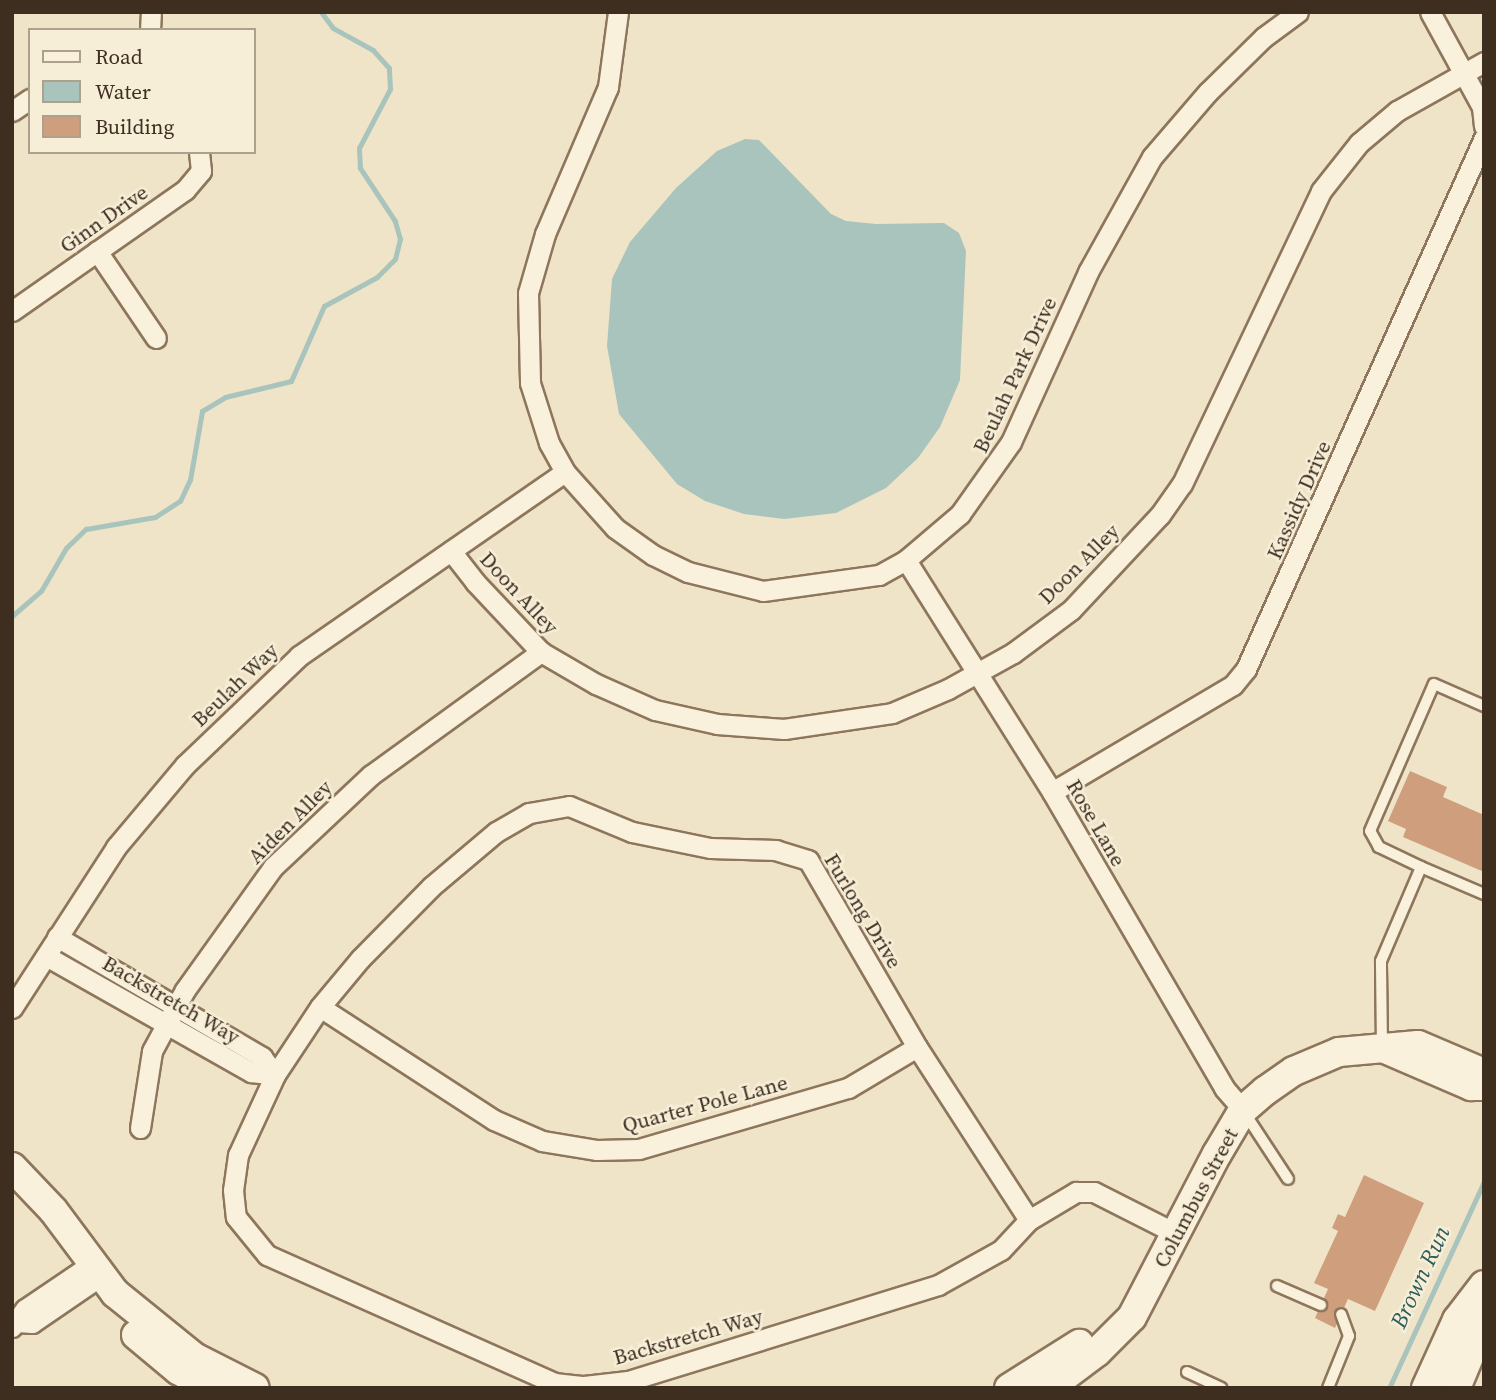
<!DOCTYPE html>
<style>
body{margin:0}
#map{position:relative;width:1496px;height:1400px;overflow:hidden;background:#f0e4c8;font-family:"Source Serif 4",serif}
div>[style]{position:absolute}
.water>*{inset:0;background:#a9c4bc}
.stream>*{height:5px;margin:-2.5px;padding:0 2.5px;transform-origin:2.5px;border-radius:2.5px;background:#a9c4bc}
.building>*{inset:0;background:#cf9f7d}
.roads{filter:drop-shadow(2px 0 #8d765c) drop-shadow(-2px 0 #8d765c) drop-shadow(0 2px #8d765c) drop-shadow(0 -2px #8d765c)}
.lane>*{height:10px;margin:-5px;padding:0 5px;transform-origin:5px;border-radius:5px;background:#faf1dc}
.street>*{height:19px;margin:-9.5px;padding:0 9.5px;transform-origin:9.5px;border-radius:9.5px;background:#faf1dc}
.secondary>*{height:28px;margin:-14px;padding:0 14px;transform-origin:14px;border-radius:14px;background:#faf1dc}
span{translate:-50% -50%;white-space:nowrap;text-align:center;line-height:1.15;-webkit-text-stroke:5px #f7eed8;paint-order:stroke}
.street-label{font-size:21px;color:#3d2e20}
.water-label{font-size:23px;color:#2f5d5a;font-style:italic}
.frame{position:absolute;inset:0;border:14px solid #3d2e20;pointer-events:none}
.legend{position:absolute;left:28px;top:28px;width:228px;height:126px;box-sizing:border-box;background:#f7eed8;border:2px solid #ada18e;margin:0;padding:9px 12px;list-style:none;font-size:21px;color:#3d2e20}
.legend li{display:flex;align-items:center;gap:14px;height:35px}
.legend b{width:35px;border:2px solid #ada18e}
</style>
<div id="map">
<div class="water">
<i style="clip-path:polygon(745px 139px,759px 140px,831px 214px,846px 221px,876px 224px,944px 223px,959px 233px,966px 251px,960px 380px,940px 427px,918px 458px,886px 488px,836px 513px,784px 519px,744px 514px,705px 501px,677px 484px,619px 414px,607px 346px,612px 279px,630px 242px,676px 188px,717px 151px)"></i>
</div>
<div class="stream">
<i style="left:12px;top:616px;width:38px;rotate:-41deg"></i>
<i style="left:41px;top:591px;width:50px;rotate:-59.8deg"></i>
<i style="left:66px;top:548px;width:28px;rotate:-44deg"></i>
<i style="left:86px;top:529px;width:70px;rotate:-9.9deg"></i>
<i style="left:155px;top:517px;width:30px;rotate:-33deg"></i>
<i style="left:180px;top:501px;width:23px;rotate:-65deg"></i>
<i style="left:190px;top:480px;width:70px;rotate:-80.1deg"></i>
<i style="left:202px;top:411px;width:27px;rotate:-31deg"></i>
<i style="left:225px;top:397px;width:68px;rotate:-13.6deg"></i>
<i style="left:291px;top:381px;width:82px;rotate:-66.3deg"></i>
<i style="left:324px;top:306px;width:60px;rotate:-28.7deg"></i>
<i style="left:377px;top:277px;width:25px;rotate:-45deg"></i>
<i style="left:395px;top:259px;width:21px;rotate:-76deg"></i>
<i style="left:400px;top:239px;width:19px;rotate:-106deg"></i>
<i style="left:395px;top:221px;width:64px;rotate:-123.4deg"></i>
<i style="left:360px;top:168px;width:20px;rotate:-93deg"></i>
<i style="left:359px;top:148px;width:67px;rotate:-62.3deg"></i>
<i style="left:390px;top:89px;width:21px;rotate:-93deg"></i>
<i style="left:389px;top:68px;width:24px;rotate:-132deg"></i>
<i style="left:373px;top:50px;width:46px;rotate:-151.2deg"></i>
<i style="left:333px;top:28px;width:20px;rotate:-127deg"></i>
<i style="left:1389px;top:1388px;width:228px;rotate:-65.3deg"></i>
</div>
<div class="building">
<i style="clip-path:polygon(1410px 771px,1447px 787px,1443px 797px,1484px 815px,1484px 872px,1403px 837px,1406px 829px,1388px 821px)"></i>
<i style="clip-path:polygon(1364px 1175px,1424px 1203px,1375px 1311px,1348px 1299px,1335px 1328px,1315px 1318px,1328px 1289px,1314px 1283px,1338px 1231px,1332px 1228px,1338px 1214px,1345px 1217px)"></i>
</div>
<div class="roads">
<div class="lane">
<i style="left:1421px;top:867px;width:69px;rotate:23.2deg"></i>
<i style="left:1382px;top:1047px;width:86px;rotate:-90.7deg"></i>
<i style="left:1381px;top:961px;width:102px;rotate:-66.9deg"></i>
<i style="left:1421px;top:867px;width:47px;rotate:-154.5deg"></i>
<i style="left:1379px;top:847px;width:18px;rotate:-119deg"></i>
<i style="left:1370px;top:831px;width:160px;rotate:-66.5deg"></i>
<i style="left:1434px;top:684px;width:55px;rotate:23.7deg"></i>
<i style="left:1244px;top:1112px;width:80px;rotate:56.7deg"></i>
<i style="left:1277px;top:1286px;width:48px;rotate:23.4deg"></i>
<i style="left:1187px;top:1372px;width:38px;rotate:25deg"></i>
<i style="left:1328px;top:1388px;width:56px;rotate:-68deg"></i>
<i style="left:1349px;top:1336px;width:23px;rotate:-110deg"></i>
</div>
<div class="street">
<i style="left:618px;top:12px;width:76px;rotate:97.6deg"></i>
<i style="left:608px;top:87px;width:160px;rotate:113.2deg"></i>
<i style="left:545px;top:234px;width:61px;rotate:106.1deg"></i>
<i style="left:528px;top:293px;width:90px;rotate:88.7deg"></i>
<i style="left:530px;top:383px;width:63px;rotate:72.4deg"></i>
<i style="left:549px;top:443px;width:33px;rotate:61deg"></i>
<i style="left:565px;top:472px;width:75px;rotate:48.2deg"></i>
<i style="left:615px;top:528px;width:47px;rotate:35.4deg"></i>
<i style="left:653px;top:555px;width:39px;rotate:26deg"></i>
<i style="left:688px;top:572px;width:77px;rotate:14.2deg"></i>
<i style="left:763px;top:591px;width:117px;rotate:-7.9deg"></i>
<i style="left:879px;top:575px;width:31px;rotate:-29deg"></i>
<i style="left:906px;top:560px;width:71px;rotate:-40.4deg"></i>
<i style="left:960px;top:514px;width:88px;rotate:-54.7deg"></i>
<i style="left:1011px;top:442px;width:187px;rotate:-65.6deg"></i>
<i style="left:1088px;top:272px;width:132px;rotate:-60.9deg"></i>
<i style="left:1152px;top:157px;width:86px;rotate:-49.3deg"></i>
<i style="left:1208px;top:92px;width:78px;rotate:-44.5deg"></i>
<i style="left:1264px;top:37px;width:42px;rotate:-36.3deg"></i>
<i style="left:1430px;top:12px;width:108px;rotate:61.3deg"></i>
<i style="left:1482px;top:107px;width:19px;rotate:84deg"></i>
<i style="left:150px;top:30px;width:18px;rotate:-87deg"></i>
<i style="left:12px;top:111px;width:22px;rotate:-34deg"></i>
<i style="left:97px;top:251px;width:105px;rotate:55.9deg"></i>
<i style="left:12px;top:311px;width:211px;rotate:-35deg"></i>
<i style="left:185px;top:190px;width:25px;rotate:-50deg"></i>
<i style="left:201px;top:171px;width:19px;rotate:-96deg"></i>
<i style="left:451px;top:551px;width:39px;rotate:52deg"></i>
<i style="left:475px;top:582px;width:96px;rotate:46.7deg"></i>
<i style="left:541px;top:652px;width:64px;rotate:30.2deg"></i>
<i style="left:596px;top:684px;width:64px;rotate:23.8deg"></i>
<i style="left:655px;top:710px;width:64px;rotate:12.7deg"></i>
<i style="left:717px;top:724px;width:67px;rotate:4.3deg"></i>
<i style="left:784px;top:729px;width:109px;rotate:-8.4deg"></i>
<i style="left:892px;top:713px;width:61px;rotate:-23.2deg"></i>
<i style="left:948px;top:689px;width:74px;rotate:-29deg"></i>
<i style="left:1013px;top:653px;width:72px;rotate:-36.6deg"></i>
<i style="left:1071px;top:610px;width:130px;rotate:-46.9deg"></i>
<i style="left:1160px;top:515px;width:38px;rotate:-55deg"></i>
<i style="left:1182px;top:484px;width:324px;rotate:-64.6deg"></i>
<i style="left:1321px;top:191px;width:61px;rotate:-51.6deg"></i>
<i style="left:1359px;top:143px;width:50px;rotate:-40.1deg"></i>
<i style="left:1397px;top:111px;width:100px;rotate:-29.4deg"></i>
<i style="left:906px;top:560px;width:274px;rotate:57.8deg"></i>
<i style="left:1052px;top:792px;width:342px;rotate:59.8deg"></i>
<i style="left:1224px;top:1088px;width:29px;rotate:49deg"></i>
<i style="left:1052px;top:792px;width:210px;rotate:-30.6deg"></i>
<i style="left:1233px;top:685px;width:21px;rotate:-51deg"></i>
<i style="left:1246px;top:669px;width:582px;rotate:-65.86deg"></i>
<i style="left:57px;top:937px;width:238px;rotate:30.3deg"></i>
<i style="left:262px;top:1057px;width:22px;rotate:54deg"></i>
<i style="left:46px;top:956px;width:236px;rotate:29.5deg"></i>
<i style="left:251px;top:1072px;width:24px;rotate:7deg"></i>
<i style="left:320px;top:1007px;width:207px;rotate:33deg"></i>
<i style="left:494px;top:1120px;width:52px;rotate:23.6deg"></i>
<i style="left:542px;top:1141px;width:56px;rotate:9.3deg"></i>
<i style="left:597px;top:1150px;width:42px;rotate:-1.4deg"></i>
<i style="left:639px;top:1149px;width:218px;rotate:-16.3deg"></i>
<i style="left:848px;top:1088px;width:80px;rotate:-30.7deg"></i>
<i style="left:12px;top:1008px;width:192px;rotate:-57.1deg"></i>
<i style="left:116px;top:847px;width:107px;rotate:-49.9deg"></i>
<i style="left:185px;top:765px;width:158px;rotate:-43.7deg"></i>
<i style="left:299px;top:656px;width:323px;rotate:-34.7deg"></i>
<i style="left:140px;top:1128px;width:78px;rotate:-81.1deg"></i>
<i style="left:152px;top:1051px;width:69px;rotate:-61.6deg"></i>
<i style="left:185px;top:990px;width:151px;rotate:-54.4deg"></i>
<i style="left:273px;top:867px;width:134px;rotate:-43.2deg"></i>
<i style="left:371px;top:775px;width:210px;rotate:-35.9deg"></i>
<i style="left:1029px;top:1220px;width:206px;rotate:-122.9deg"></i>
<i style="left:917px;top:1047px;width:216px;rotate:-120.2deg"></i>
<i style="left:808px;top:860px;width:34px;rotate:-163deg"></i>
<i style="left:776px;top:850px;width:66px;rotate:-178.3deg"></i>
<i style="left:710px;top:848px;width:80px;rotate:-168.4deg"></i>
<i style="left:632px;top:832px;width:68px;rotate:-157.6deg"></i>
<i style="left:569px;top:806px;width:41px;rotate:170.1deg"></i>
<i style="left:529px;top:813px;width:38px;rotate:150deg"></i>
<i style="left:496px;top:832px;width:85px;rotate:139.8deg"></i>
<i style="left:431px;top:887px;width:101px;rotate:134.6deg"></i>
<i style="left:360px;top:959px;width:62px;rotate:129.8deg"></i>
<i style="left:320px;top:1007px;width:82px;rotate:123.5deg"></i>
<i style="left:275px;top:1075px;width:88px;rotate:114.8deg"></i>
<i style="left:238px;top:1155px;width:35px;rotate:98deg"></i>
<i style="left:233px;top:1190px;width:27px;rotate:84deg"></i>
<i style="left:236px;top:1217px;width:49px;rotate:50.8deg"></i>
<i style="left:267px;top:1255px;width:314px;rotate:24deg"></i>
<i style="left:554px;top:1383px;width:30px;rotate:6deg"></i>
<i style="left:584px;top:1386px;width:44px;rotate:-6.5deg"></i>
<i style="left:628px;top:1381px;width:325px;rotate:-17.2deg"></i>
<i style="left:938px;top:1285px;width:72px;rotate:-29.1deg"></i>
<i style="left:1001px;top:1250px;width:41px;rotate:-47deg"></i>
<i style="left:1029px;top:1220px;width:55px;rotate:-30.8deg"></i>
<i style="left:1076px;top:1192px;width:18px"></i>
<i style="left:1094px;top:1192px;width:93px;rotate:26.8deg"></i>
<i style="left:18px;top:1322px;width:14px;rotate:4deg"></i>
<i style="left:32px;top:1323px;width:85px;rotate:-34.4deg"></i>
<i style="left:12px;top:1327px;width:22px;rotate:-54deg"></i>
<i style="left:25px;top:1309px;width:82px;rotate:-34.1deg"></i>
</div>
<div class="secondary">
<i style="left:1385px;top:1049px;width:94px;rotate:23.3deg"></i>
<i style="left:1471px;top:1086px;width:13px"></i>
<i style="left:12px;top:1167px;width:59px;rotate:46.4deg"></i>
<i style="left:53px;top:1210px;width:104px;rotate:53.2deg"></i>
<i style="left:115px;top:1293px;width:102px;rotate:39deg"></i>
<i style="left:194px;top:1357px;width:68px;rotate:26.9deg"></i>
<i style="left:136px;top:1335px;width:55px;rotate:39.8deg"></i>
<i style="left:178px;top:1370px;width:37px;rotate:29deg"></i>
<i style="left:1009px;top:1388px;width:83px;rotate:-32.2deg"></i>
<i style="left:1049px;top:1388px;width:60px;rotate:-36.9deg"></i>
<i style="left:1097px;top:1352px;width:49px;rotate:-45deg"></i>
<i style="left:1132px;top:1317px;width:184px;rotate:-62.5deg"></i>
<i style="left:1217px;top:1154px;width:51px;rotate:-59.4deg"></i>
<i style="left:1243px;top:1110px;width:29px;rotate:-41deg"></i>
<i style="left:1265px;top:1091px;width:35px;rotate:-35deg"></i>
<i style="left:1294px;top:1071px;width:49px;rotate:-22.9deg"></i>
<i style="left:1339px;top:1052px;width:79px;rotate:-5.1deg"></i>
<i style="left:1418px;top:1045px;width:72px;rotate:23deg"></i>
<i style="left:1426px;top:1388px;width:75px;rotate:-65.5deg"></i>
<i style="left:1457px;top:1320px;width:44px;rotate:-52.4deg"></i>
<i style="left:1456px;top:1388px;width:73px;rotate:-67.3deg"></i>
</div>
</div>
<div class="street-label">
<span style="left:104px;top:219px;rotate:-35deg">Ginn Drive</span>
<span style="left:1015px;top:375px;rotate:-65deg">Beulah Park Drive</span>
<span style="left:1299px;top:500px;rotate:-66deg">Kassidy Drive</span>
<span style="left:1079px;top:564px;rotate:-45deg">Doon Alley</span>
<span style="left:519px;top:593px;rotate:47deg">Doon Alley</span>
<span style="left:235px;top:685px;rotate:-44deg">Beulah Way</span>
<span style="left:290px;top:822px;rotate:-45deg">Aiden Alley</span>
<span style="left:1096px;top:823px;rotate:60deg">Rose Lane</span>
<span style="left:863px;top:911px;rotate:59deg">Furlong Drive</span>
<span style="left:171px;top:1000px;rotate:30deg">Backstretch Way</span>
<span style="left:705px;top:1104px;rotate:-15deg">Quarter Pole Lane</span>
<span style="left:1196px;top:1198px;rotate:-62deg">Columbus Street</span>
<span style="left:688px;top:1337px;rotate:-16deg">Backstretch Way</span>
</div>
<div class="water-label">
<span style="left:1420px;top:1277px;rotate:-65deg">Brown Run</span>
</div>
<div class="frame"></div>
<ul class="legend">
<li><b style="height:9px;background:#faf1dc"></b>Road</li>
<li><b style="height:19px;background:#a9c4bc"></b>Water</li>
<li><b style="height:19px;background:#cf9f7d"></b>Building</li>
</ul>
</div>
